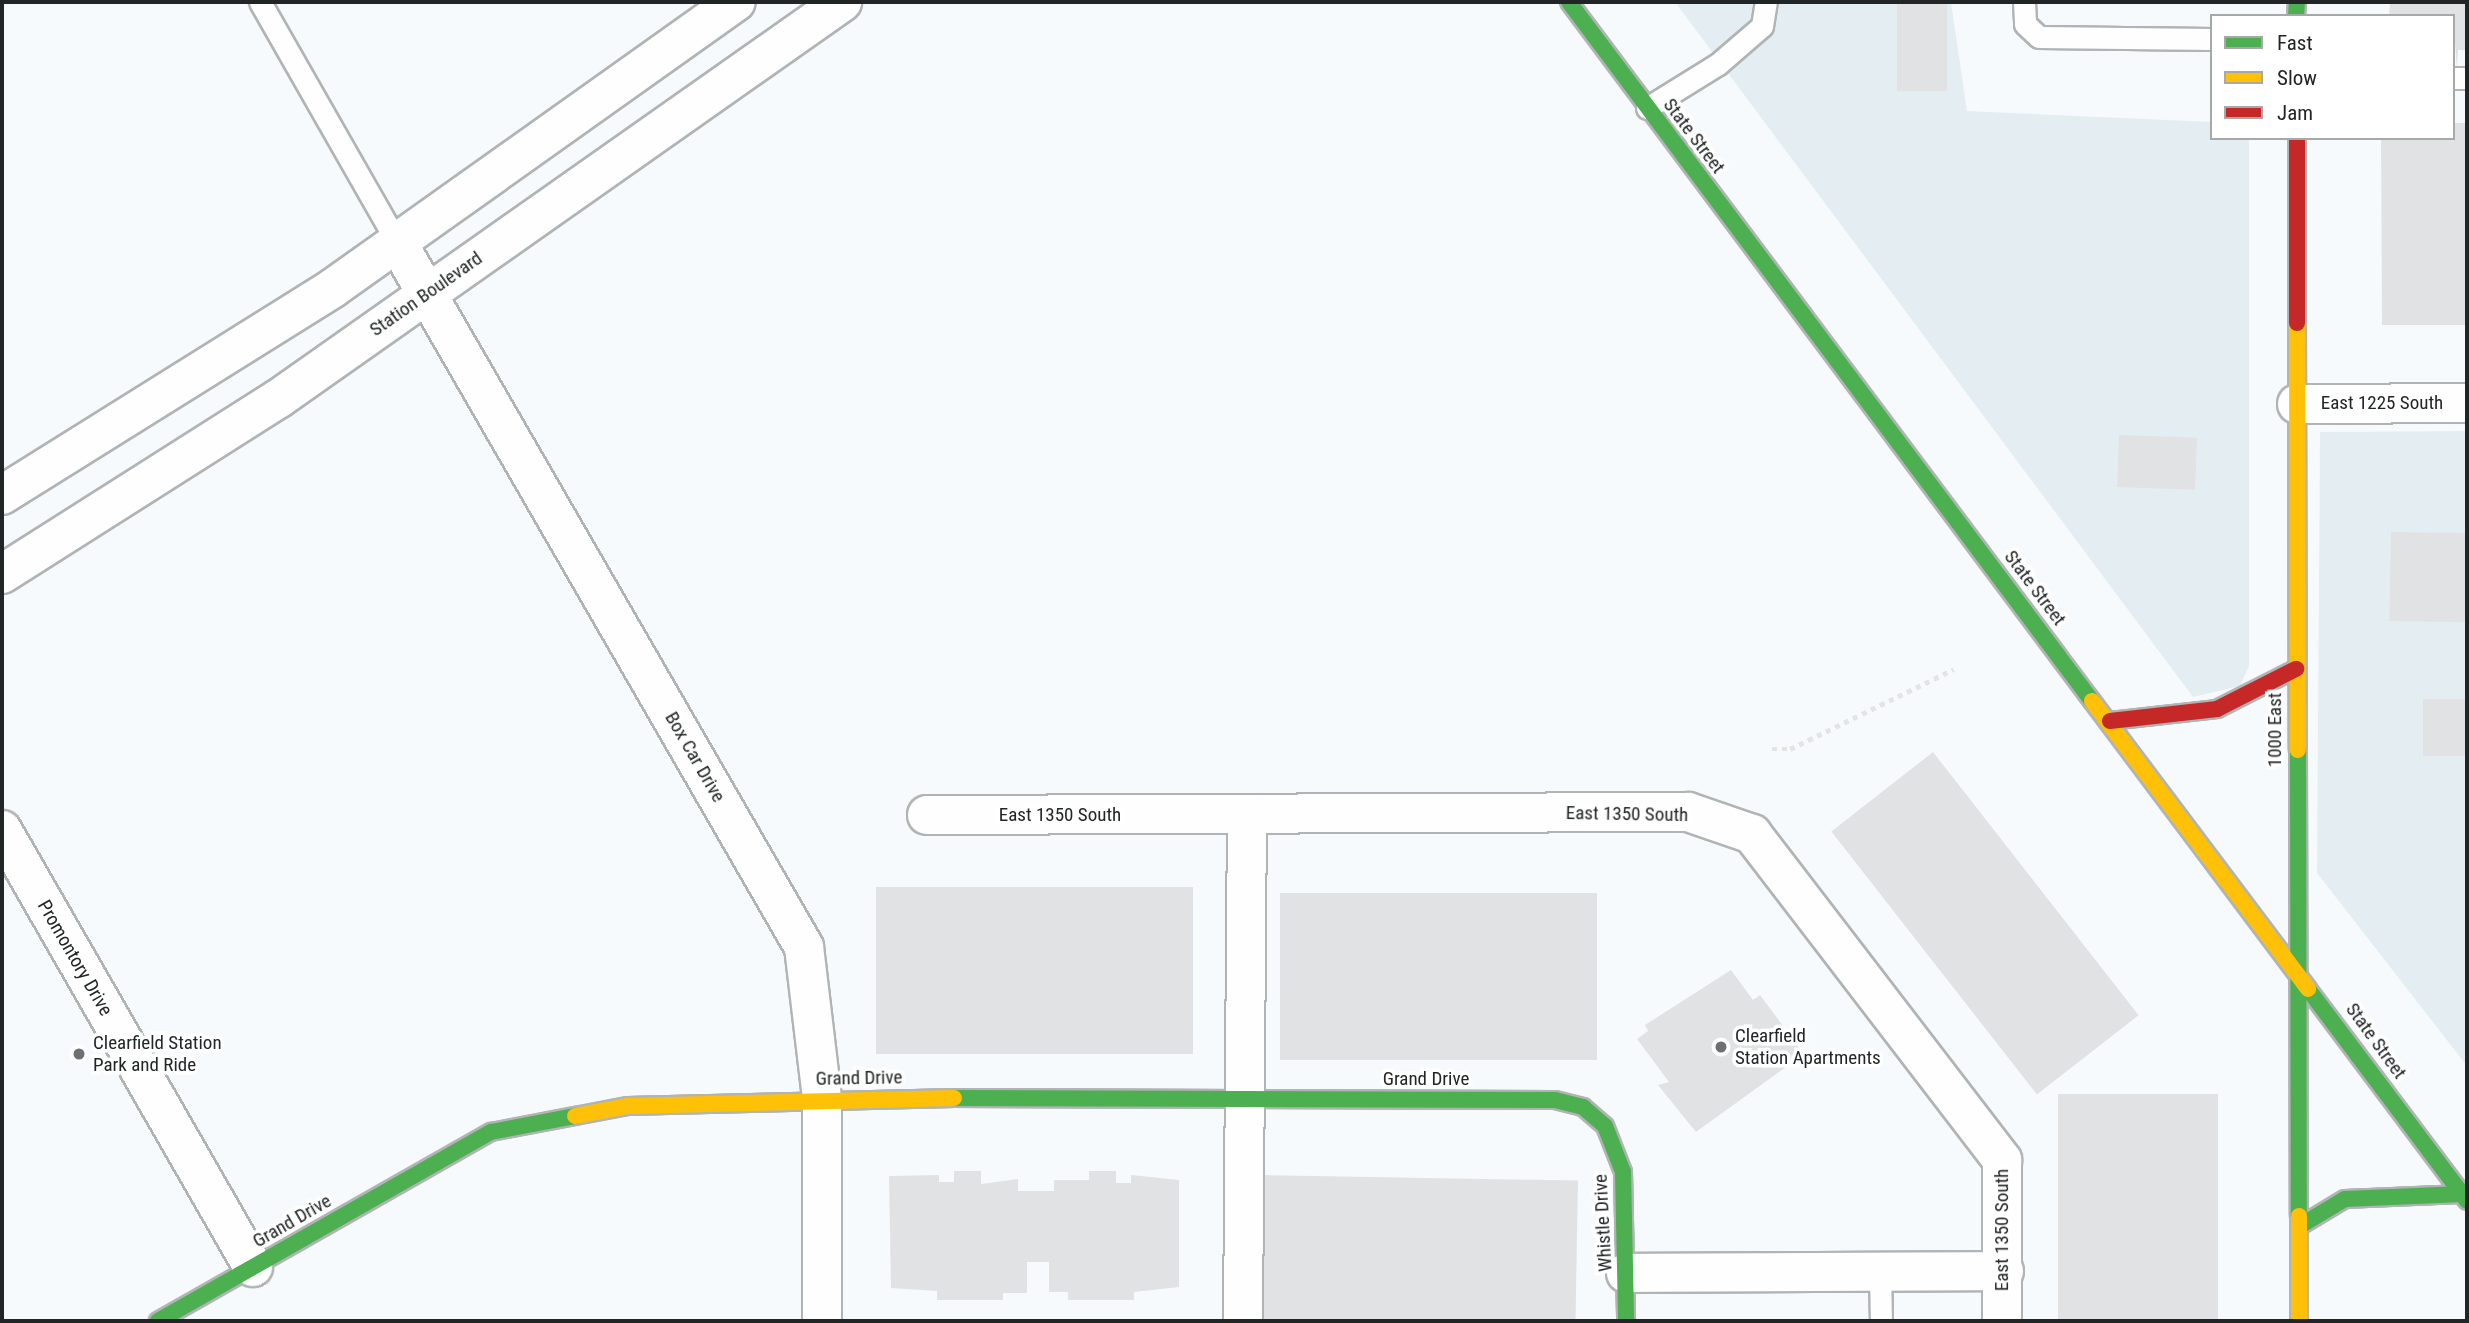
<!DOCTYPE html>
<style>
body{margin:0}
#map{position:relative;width:2469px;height:1323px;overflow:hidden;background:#f7fafc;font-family:"Roboto Condensed",sans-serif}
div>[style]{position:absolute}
.built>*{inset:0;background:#e4eef2}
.building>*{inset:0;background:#e0e2e4;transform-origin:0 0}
.path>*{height:4.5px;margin-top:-2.25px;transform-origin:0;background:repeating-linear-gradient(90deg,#e3e4e4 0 5px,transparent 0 10px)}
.roads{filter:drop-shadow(2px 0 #b1b4b5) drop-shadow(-2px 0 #b1b4b5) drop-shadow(0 2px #b1b4b5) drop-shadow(0 -2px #b1b4b5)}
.lane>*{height:21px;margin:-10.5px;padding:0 10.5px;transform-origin:10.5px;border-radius:10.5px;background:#fefeff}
.street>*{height:38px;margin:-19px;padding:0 19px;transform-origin:19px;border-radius:19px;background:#fefeff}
.fast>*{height:16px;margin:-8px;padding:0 8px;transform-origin:8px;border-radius:8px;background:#4caf50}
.slow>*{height:16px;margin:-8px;padding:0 8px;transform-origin:8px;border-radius:8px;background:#ffc107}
.jam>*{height:16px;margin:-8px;padding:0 8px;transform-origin:8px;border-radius:8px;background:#c62828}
.dots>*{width:19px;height:19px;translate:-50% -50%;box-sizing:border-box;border:4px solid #fff;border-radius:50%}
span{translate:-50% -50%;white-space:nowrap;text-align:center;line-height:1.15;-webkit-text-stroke:7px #fff;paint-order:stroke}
.street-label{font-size:19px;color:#222526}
.poi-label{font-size:19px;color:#222526}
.left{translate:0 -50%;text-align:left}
.frame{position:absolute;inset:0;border:4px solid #222526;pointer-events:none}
.legend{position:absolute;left:2210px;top:14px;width:245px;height:126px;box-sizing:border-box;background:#fff;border:2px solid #a7a8a8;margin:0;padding:9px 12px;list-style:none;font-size:21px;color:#222526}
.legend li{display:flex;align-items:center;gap:14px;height:35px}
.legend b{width:35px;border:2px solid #a7a8a8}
</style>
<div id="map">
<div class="built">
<i style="clip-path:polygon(1675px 2px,1951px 2px,1967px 111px,2212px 122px,2212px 138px,2249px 138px,2249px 666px,2240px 686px,2193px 697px)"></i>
<i style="clip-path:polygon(2467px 431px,2467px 1066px,2317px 873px,2320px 432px)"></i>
</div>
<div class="building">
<i style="left:1897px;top:2px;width:50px;height:89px"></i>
<i style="clip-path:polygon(2390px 2px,2467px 2px,2467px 50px,2458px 50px,2457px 70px,2453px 16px,2389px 16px)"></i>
<i style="clip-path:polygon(2453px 123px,2465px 123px,2465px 325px,2382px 325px,2381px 138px,2453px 138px)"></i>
<i style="left:2119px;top:435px;width:78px;height:52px;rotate:2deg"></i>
<i style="left:2391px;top:532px;width:76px;height:89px;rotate:1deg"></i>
<i style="left:2423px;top:699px;width:44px;height:57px"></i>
<i style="left:1933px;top:752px;width:334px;height:129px;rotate:52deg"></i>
<i style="left:876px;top:887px;width:317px;height:167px"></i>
<i style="left:1280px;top:893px;width:317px;height:167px"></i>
<i style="clip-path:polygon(1731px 970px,1753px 1000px,1760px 995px,1804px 1054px,1696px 1132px,1658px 1085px,1669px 1082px,1637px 1039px,1648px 1031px,1645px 1025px)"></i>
<i style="left:2058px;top:1094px;width:160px;height:227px"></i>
<i style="clip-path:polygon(954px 1171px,981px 1171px,981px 1184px,1018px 1179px,1018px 1191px,1054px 1191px,1054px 1180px,1089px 1180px,1089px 1171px,1116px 1171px,1116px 1183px,1131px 1183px,1131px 1175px,1179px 1180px,1179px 1287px,1134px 1292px,1134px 1300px,1068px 1300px,1068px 1292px,1049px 1292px,1049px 1262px,1027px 1262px,1027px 1293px,1003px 1293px,1003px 1300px,937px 1300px,937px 1291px,891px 1288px,889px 1176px,939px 1175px,939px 1182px,954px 1182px)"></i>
<i style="left:1261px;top:1175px;width:317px;height:146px;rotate:1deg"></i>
</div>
<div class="path">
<i style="left:1772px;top:749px;width:18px"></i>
<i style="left:1790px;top:749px;width:182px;rotate:-26deg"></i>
</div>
<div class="roads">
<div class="lane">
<i style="left:260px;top:2px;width:276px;rotate:60.3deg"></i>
<i style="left:2024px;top:2px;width:22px;rotate:87deg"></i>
<i style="left:2025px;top:24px;width:19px;rotate:43deg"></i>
<i style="left:2039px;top:37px;width:173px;rotate:0.7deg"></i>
<i style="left:2453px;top:78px;width:14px"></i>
<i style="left:1647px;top:108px;width:84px;rotate:-31.8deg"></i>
<i style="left:1718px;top:64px;width:58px;rotate:-40.8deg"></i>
<i style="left:1762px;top:26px;width:24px;rotate:-81deg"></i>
<i style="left:1880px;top:1271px;width:50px;rotate:88.9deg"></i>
</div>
<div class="street">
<i style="left:397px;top:242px;width:814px;rotate:60deg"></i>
<i style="left:804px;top:947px;width:152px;rotate:83.2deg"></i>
<i style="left:822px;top:1098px;width:223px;rotate:90deg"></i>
<i style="left:2297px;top:404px;width:170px;rotate:-0.3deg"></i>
<i style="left:2px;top:495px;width:390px;rotate:-32deg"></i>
<i style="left:333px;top:288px;width:494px;rotate:-35.4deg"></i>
<i style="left:2px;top:574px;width:327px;rotate:-32.4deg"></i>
<i style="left:278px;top:399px;width:690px;rotate:-35.14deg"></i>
<i style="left:927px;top:815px;width:761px;rotate:-0.23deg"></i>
<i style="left:1688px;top:812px;width:68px;rotate:19deg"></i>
<i style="left:1752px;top:834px;width:411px;rotate:52.5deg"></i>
<i style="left:2002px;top:1160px;width:161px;rotate:90deg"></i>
<i style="left:2px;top:830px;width:504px;rotate:60.13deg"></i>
<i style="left:1626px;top:1273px;width:378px;rotate:-0.3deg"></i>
<i style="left:1243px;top:1321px;width:507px;rotate:-89.55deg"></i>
</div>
<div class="fast">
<i style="left:1569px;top:2px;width:873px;rotate:53.2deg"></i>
<i style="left:2296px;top:16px;width:14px;rotate:-86deg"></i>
<i style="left:2298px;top:750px;width:466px;rotate:89.9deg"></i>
<i style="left:2308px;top:989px;width:265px;rotate:53.1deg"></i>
<i style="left:954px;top:1098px;width:601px;rotate:0.19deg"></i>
<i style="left:1555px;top:1100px;width:29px;rotate:14deg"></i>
<i style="left:1583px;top:1107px;width:29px;rotate:41deg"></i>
<i style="left:1605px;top:1126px;width:49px;rotate:68.6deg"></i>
<i style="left:1623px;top:1172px;width:149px;rotate:88.8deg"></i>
<i style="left:2300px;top:1226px;width:52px;rotate:-31deg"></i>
<i style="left:2345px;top:1199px;width:117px;rotate:-2.4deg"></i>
<i style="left:158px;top:1321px;width:383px;rotate:-29.6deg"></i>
<i style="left:491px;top:1132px;width:86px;rotate:-10.8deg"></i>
</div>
<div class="slow">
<i style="left:2297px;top:323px;width:427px;rotate:89.9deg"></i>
<i style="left:2092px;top:701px;width:360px;rotate:53.1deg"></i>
<i style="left:575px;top:1116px;width:54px;rotate:-10.7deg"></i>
<i style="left:628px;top:1106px;width:326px;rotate:-1.4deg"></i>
<i style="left:2299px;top:1216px;width:105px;rotate:90deg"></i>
</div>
<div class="jam">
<i style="left:2297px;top:138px;width:185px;rotate:90deg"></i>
<i style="left:2110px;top:721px;width:108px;rotate:-6.4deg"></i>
<i style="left:2217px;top:709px;width:89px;rotate:-26.9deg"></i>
</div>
</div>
<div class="dots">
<i style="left:1721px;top:1047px;background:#6d7071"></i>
<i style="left:79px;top:1054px;background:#6d7071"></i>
</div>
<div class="street-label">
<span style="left:1694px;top:136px;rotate:53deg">State Street</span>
<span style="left:426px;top:294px;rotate:-35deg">Station Boulevard</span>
<span style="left:2382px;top:403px">East 1225 South</span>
<span style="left:2035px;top:588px;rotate:53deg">State Street</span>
<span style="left:2275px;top:730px;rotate:-90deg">1000 East</span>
<span style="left:695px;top:757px;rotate:60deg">Box Car Drive</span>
<span style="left:1627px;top:814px;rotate:1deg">East 1350 South</span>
<span style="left:1060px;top:815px">East 1350 South</span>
<span style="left:75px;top:958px;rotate:60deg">Promontory Drive</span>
<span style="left:2376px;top:1041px;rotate:54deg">State Street</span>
<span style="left:859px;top:1078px;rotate:-1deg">Grand Drive</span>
<span style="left:1426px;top:1079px">Grand Drive</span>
<span style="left:292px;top:1221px;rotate:-30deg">Grand Drive</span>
<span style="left:1603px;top:1223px;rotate:-93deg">Whistle Drive</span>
<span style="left:2002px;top:1230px;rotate:-90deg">East 1350 South</span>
</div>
<div class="poi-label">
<span class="left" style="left:1735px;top:1047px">Clearfield<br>Station Apartments</span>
<span class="left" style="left:93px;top:1054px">Clearfield Station<br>Park and Ride</span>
</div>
<div class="frame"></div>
<ul class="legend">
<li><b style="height:9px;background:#4caf50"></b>Fast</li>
<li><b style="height:9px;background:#ffc107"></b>Slow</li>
<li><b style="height:9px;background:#c62828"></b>Jam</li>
</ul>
</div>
